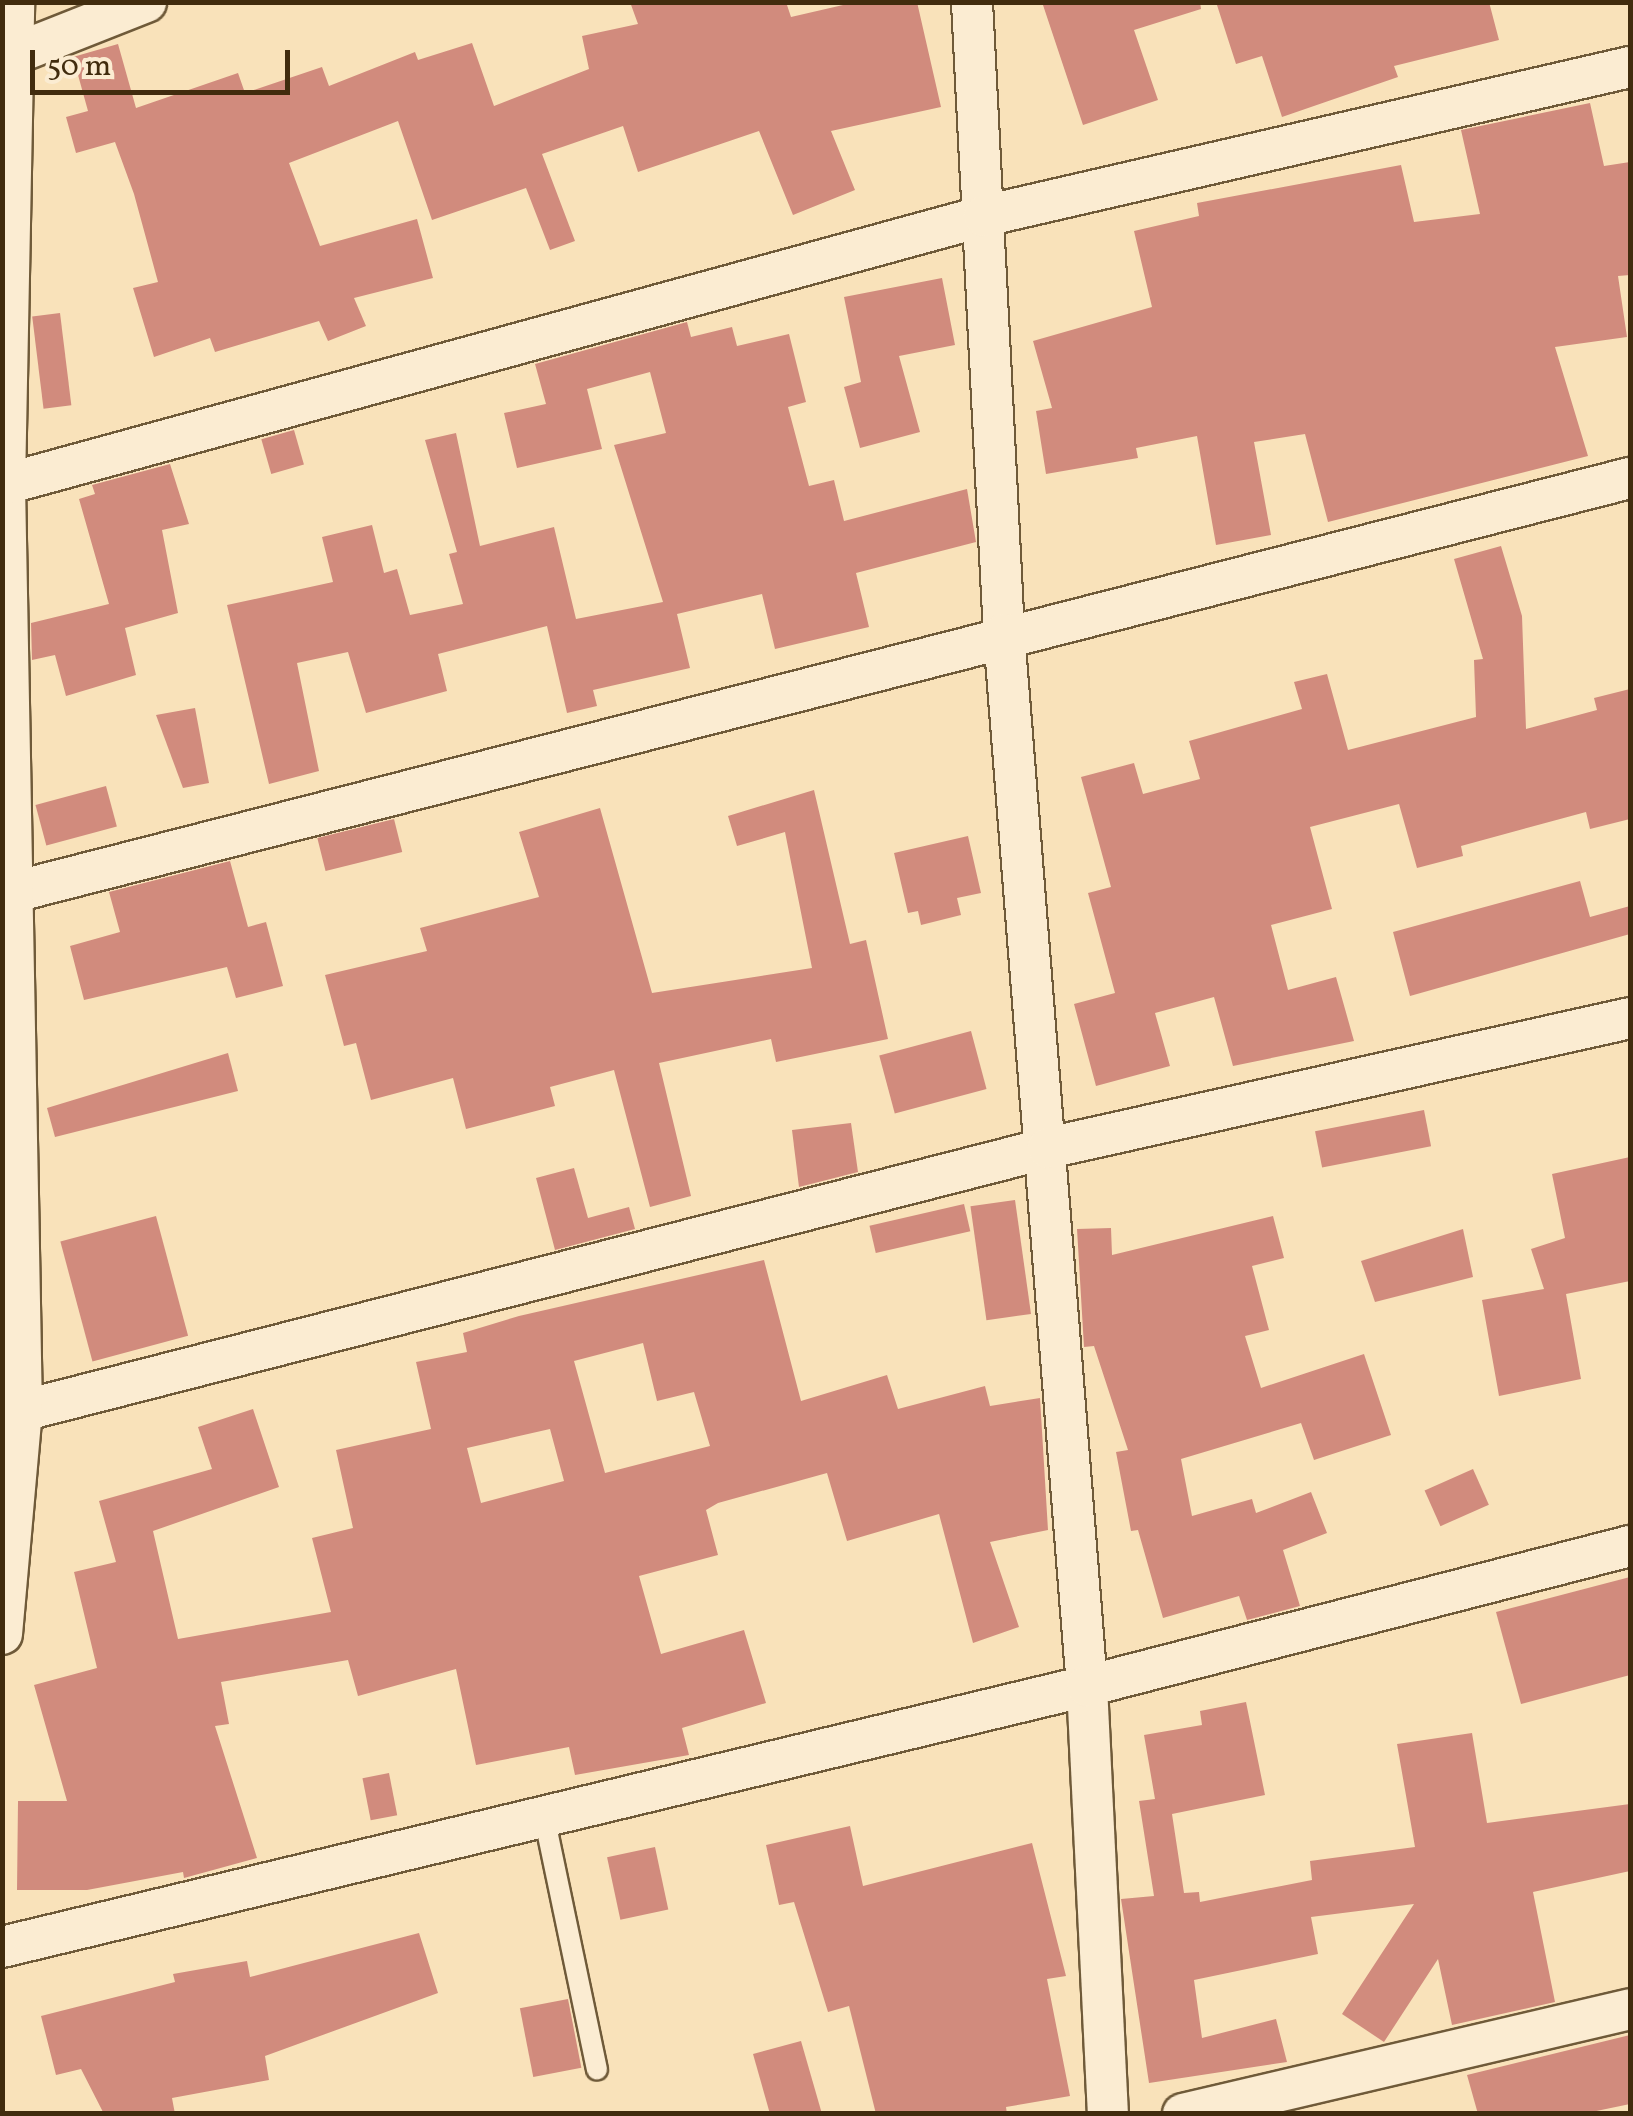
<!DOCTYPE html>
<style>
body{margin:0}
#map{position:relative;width:1633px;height:2116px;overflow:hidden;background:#f9e2ba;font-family:Vollkorn,serif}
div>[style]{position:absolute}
.building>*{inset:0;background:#d18b7d;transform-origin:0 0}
.roads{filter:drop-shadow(2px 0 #6f5a39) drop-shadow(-2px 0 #6f5a39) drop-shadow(0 2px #6f5a39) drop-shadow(0 -2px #6f5a39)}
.service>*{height:20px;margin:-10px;padding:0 10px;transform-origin:10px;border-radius:10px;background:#fbecd2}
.minor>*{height:40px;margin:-20px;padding:0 20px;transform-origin:20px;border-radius:20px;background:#fbecd2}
span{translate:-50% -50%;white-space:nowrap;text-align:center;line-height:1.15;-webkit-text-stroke:10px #fbecd2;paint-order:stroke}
.frame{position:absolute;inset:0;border:5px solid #412c0e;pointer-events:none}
.scale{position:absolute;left:30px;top:50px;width:260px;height:45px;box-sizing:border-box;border:5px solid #412c0e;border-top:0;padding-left:12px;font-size:30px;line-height:35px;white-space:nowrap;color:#412c0e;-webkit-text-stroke:8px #fbecd2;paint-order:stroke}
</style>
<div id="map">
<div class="building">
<i style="clip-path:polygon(630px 2px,786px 2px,791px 17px,856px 2px,917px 2px,941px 107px,831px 131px,855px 190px,793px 215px,759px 131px,638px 172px,623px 126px,542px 154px,575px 241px,550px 250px,526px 188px,432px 220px,398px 121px,289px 163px,320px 246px,417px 219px,433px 278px,354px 298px,366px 326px,328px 341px,319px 321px,215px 352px,210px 338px,154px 357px,133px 288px,158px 282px,134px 194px,115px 142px,76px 153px,66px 117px,88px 111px,73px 57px,118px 44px,136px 108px,238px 73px,245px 93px,322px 67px,329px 86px,415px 52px,418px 60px,472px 43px,494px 106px,589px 69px,582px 36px,638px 24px)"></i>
<i style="clip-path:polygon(1042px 2px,1200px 2px,1201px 9px,1134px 30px,1158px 100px,1083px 125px)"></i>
<i style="clip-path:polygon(1216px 2px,1489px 2px,1499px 40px,1394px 66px,1398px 77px,1282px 117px,1262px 56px,1236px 64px)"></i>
<i style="clip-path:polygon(1590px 103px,1604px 166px,1630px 162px,1630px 275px,1618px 276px,1627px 337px,1555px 347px,1588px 456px,1328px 522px,1305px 434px,1254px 442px,1271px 535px,1216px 545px,1197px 436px,1136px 448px,1138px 458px,1046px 474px,1036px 411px,1052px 408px,1033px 341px,1152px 307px,1134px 231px,1199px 216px,1197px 203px,1401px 165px,1414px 222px,1480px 214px,1461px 130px)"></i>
<i style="clip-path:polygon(942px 278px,955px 345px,899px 356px,920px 432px,860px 448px,844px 387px,861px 382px,844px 297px)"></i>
<i style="left:60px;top:313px;width:93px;height:28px;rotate:83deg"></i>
<i style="clip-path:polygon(687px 322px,691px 337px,732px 327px,737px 346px,789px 334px,806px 402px,788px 407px,809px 486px,834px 480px,844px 521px,967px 489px,976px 542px,856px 573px,869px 627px,775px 649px,762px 594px,677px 614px,690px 668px,593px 690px,597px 706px,567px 713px,547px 626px,438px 654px,447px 691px,366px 713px,348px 652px,297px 663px,319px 771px,269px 784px,227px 605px,333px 582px,322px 537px,372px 525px,384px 573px,397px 569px,410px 615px,463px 604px,449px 554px,457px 552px,425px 440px,456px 433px,480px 546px,554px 527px,576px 619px,663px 602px,614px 445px,666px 433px,650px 372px,587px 389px,602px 449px,517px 468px,504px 413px,546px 404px,535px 364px)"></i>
<i style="left:294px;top:430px;width:36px;height:34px;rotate:74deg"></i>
<i style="clip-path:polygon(170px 464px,189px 524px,162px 530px,178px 613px,125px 628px,136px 675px,66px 696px,55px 655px,32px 660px,31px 623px,109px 604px,79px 499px,95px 494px,92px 485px)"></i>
<i style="clip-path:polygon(1501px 546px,1522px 616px,1526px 729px,1597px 710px,1594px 698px,1630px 689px,1630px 819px,1590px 829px,1586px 812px,1461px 846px,1463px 856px,1417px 868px,1399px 804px,1310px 827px,1332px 909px,1271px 925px,1288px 990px,1336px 977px,1354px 1041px,1233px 1066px,1214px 997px,1155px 1013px,1170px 1066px,1096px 1086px,1074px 1004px,1115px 993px,1088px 893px,1111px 887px,1081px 777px,1134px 763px,1143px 794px,1200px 779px,1189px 741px,1302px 709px,1294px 682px,1327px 674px,1348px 750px,1476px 717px,1474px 660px,1483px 659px,1454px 559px)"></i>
<i style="clip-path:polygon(195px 708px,209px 783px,183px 788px,156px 715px)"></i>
<i style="left:106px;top:786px;width:42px;height:73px;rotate:75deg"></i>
<i style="clip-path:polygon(814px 790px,850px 944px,866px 940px,888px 1039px,776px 1062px,771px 1039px,659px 1063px,691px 1196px,650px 1207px,614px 1070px,550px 1087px,555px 1106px,466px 1129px,453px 1078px,371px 1100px,356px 1043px,344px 1046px,325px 975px,427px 951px,420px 928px,539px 897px,519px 832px,600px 808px,652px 993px,812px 968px,785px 832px,737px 846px,728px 816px)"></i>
<i style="left:394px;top:819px;width:34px;height:79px;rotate:76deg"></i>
<i style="clip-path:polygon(968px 836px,981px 893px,957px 898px,961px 915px,921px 925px,918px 911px,908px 913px,894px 853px)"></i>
<i style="clip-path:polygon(230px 861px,248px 927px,266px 922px,283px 986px,236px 998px,227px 967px,84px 1000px,70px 946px,120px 932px,109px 892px)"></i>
<i style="clip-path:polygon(1580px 881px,1590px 917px,1630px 906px,1630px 934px,1410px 996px,1393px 932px)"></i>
<i style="left:971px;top:1031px;width:60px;height:95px;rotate:75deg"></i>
<i style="clip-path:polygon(228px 1053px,238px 1091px,55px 1137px,47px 1108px)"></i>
<i style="left:1424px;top:1110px;width:37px;height:111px;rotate:79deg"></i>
<i style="clip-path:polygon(851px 1123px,858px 1172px,799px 1187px,792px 1130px)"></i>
<i style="clip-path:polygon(1630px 1157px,1630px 1281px,1566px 1294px,1581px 1379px,1499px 1396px,1482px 1300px,1544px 1289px,1531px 1249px,1565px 1238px,1552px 1174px)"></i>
<i style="clip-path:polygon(574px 1168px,588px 1218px,629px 1207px,635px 1229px,555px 1250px,536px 1178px)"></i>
<i style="left:1015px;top:1200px;width:115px;height:45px;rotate:82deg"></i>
<i style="left:964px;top:1204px;width:28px;height:97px;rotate:77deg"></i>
<i style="left:156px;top:1216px;width:124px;height:99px;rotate:75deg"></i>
<i style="clip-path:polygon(1273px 1216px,1284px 1258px,1252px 1266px,1269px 1330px,1245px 1336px,1261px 1388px,1364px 1354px,1391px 1435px,1314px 1460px,1301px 1423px,1181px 1459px,1192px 1516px,1252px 1499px,1256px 1513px,1311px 1492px,1327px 1533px,1283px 1550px,1300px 1606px,1247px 1620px,1239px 1596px,1163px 1618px,1138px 1530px,1131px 1531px,1116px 1452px,1128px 1450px,1094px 1346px,1084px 1347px,1077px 1229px,1111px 1228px,1112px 1255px)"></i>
<i style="clip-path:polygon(1463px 1229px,1473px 1277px,1375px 1302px,1361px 1261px)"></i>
<i style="clip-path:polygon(evenodd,764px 1260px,801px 1401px,887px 1375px,898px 1409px,985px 1386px,990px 1406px,1040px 1398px,1048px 1530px,990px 1542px,1019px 1627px,973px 1643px,939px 1514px,847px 1541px,827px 1473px,718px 1503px,706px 1510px,718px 1555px,639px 1576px,661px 1654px,744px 1630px,766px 1703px,682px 1728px,689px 1755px,575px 1775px,569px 1747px,476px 1765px,456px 1669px,358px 1696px,348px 1660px,221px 1682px,229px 1724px,215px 1726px,257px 1858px,184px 1878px,183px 1872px,87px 1890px,17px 1890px,18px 1801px,67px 1801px,34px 1685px,97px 1668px,74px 1572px,116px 1562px,99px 1501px,212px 1469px,198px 1427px,253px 1409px,279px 1487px,153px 1531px,178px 1639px,331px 1612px,312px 1538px,353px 1528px,336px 1450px,431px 1429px,416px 1362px,467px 1352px,463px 1333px,519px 1316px,764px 1260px,643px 1343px,657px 1401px,694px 1392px,710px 1446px,605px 1473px,574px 1361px,643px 1343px,764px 1260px,550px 1429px,564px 1481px,481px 1503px,467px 1448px,550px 1429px)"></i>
<i style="left:1473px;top:1469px;width:39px;height:53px;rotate:66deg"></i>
<i style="clip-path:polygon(1630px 1577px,1630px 1675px,1521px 1704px,1496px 1612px)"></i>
<i style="clip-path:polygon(1246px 1702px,1265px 1795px,1172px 1814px,1184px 1893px,1199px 1892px,1200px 1902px,1312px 1880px,1310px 1861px,1415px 1847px,1397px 1744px,1472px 1733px,1487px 1823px,1630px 1804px,1630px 1871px,1533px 1892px,1555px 2002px,1452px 2025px,1438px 1959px,1384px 2042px,1342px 2014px,1414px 1904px,1311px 1917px,1318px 1954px,1194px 1980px,1202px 2038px,1276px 2019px,1287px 2062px,1149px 2083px,1121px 1899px,1154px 1896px,1139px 1801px,1155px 1799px,1144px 1735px,1202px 1725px,1200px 1711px)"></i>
<i style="left:389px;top:1773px;width:43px;height:27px;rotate:79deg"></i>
<i style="clip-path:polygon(850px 1826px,863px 1886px,1032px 1843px,1066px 1976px,1047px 1979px,1070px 2096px,1006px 2107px,1007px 2114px,876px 2114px,849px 2006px,828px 2012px,794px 1902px,779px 1905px,766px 1845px)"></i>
<i style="left:655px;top:1847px;width:64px;height:49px;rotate:78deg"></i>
<i style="clip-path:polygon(419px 1933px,438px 1993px,265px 2056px,269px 2080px,172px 2098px,175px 2114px,104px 2114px,81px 2069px,56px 2075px,41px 2016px,175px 1982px,173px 1974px,247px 1961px,250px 1977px)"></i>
<i style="left:568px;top:1999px;width:70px;height:49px;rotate:79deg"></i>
<i style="clip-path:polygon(1630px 2035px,1630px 2104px,1582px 2114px,1478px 2114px,1467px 2075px)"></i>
<i style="clip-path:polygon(801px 2041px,822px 2114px,770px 2114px,753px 2054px)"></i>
</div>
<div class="roads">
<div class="service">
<i style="left:544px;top:1816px;width:259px;rotate:78.2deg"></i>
</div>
<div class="minor">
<i style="left:972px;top:2px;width:633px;rotate:87.1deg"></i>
<i style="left:1004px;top:634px;width:1055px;rotate:85.49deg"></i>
<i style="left:1087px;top:1686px;width:429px;rotate:87.2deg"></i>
<i style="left:2px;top:59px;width:155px;rotate:-21.6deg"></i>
<i style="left:2px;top:485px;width:1018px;rotate:-15.32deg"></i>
<i style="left:984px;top:216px;width:663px;rotate:-12.99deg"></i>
<i style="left:2px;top:895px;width:1681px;rotate:-14.37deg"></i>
<i style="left:2px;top:1416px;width:1080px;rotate:-14.37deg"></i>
<i style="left:1048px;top:1148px;width:596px;rotate:-12.59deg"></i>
<i style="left:2px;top:1634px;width:223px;rotate:-84.9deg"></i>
<i style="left:22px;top:1412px;width:928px;rotate:-91.05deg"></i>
<i style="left:5px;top:484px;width:482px;rotate:-88.9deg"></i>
<i style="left:2px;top:1947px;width:1116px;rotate:-13.53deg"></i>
<i style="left:1087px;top:1686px;width:561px;rotate:-14.46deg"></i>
<i style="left:1183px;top:2114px;width:459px;rotate:-13.2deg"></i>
</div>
</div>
<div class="frame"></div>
<div class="scale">50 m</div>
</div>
